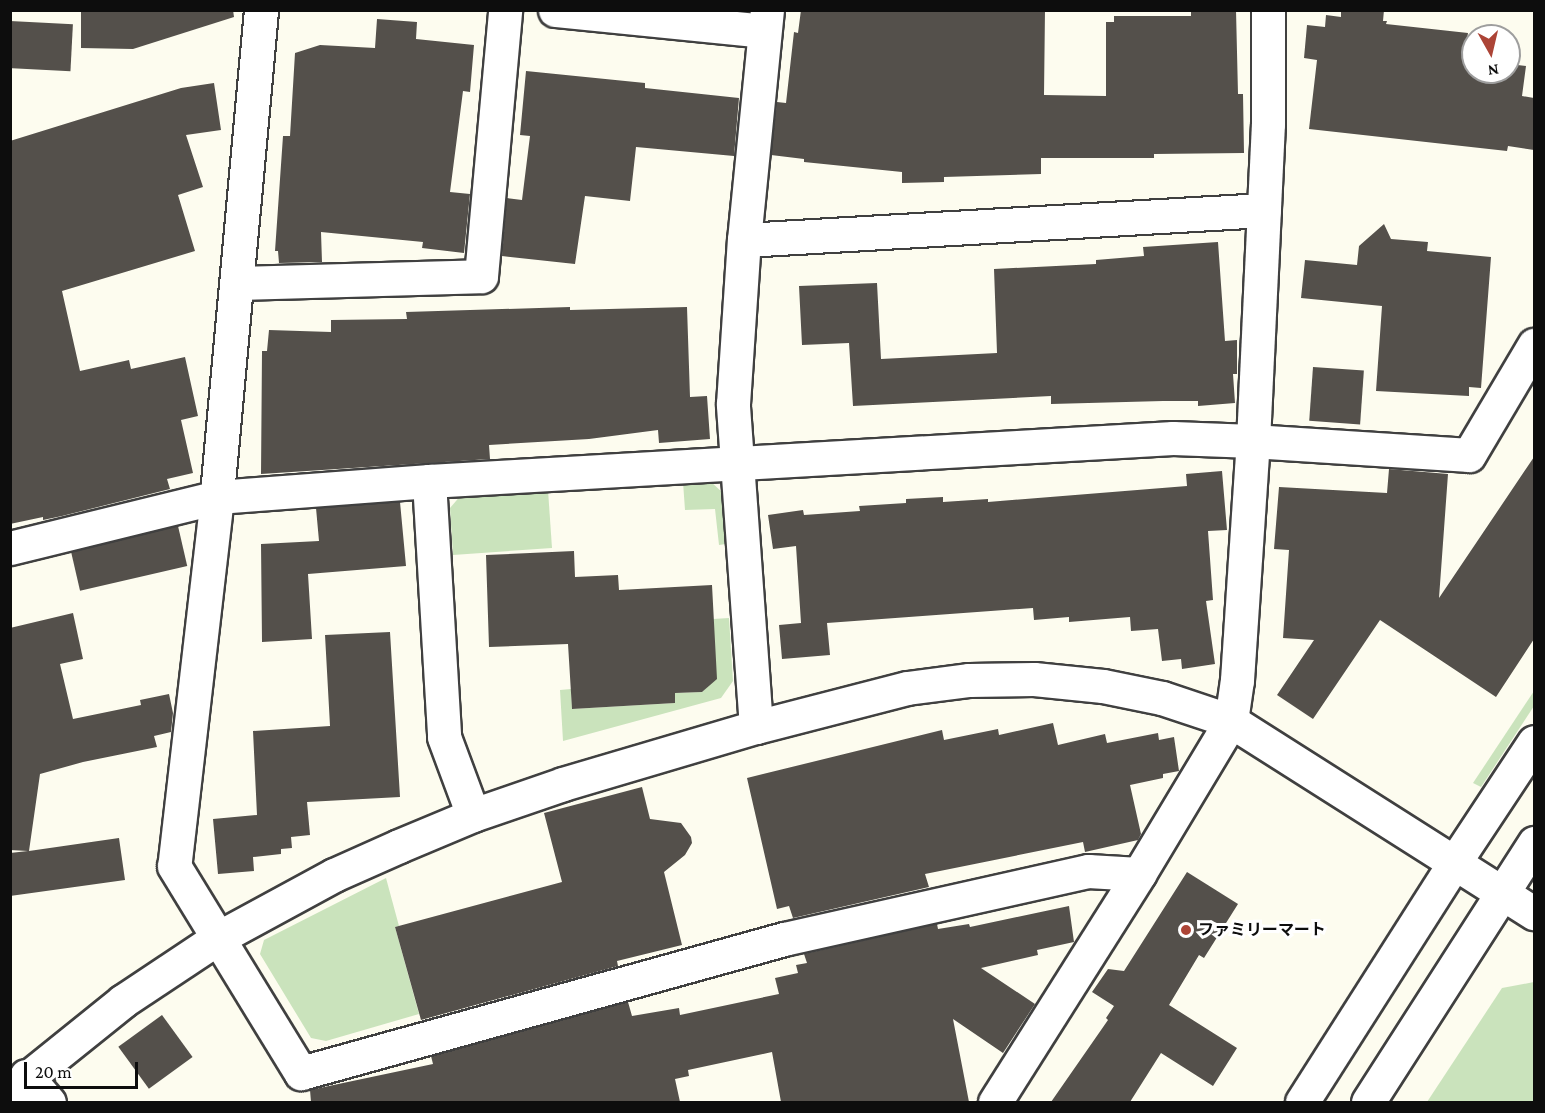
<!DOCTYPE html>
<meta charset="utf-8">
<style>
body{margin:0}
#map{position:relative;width:1545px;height:1113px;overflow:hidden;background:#fdfcef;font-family:"Crimson Pro","Noto Sans JP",serif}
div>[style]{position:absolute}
.green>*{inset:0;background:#cae3bc}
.building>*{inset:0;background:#54504b;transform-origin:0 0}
.roads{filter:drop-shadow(2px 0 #404040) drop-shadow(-2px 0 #404040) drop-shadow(0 2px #404040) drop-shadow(0 -2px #404040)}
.minor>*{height:33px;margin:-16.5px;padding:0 16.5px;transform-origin:16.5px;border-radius:16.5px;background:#fff}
.tertiary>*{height:33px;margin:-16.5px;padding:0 16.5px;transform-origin:16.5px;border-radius:16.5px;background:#fff}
.dots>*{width:16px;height:16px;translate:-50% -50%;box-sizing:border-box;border:3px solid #fff;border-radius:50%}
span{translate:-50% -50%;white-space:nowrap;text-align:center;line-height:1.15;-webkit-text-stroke:6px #fff;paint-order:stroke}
.poi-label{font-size:16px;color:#0d0d0d;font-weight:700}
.left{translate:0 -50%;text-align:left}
.frame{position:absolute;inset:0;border:12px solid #0d0d0d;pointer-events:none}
.north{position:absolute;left:1461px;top:24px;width:60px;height:60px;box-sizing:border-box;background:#fff;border:2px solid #9e9e9e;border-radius:50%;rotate:172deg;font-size:16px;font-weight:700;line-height:24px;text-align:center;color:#0d0d0d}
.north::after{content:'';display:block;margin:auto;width:21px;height:27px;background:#ac4436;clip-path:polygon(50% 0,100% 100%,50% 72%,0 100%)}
.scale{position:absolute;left:24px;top:1062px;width:114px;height:27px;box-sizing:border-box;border:3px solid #0d0d0d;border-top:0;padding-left:8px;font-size:18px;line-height:21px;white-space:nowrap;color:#0d0d0d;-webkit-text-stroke:4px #fff;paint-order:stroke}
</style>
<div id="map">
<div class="green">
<i style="clip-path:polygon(710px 481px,723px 493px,726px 544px,719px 545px,715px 509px,685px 510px,683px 482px)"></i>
<i style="clip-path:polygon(548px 490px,552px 548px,453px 555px,450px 508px,462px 494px)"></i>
<i style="clip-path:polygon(729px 618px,733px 681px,721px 698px,563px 741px,560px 690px,571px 689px,572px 709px,675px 703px,675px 693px,702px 692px,716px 678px,713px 619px)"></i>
<i style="clip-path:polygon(1534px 691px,1534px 706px,1481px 787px,1473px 783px)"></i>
<i style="clip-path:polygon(386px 878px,399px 926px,395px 927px,419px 1014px,326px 1041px,311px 1038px,260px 954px,264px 940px)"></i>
<i style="clip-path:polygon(1534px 982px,1534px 1102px,1427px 1102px,1502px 988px)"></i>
</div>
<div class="building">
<i style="clip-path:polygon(81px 10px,233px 10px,234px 17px,133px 49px,81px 48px)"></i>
<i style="clip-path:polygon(801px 10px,1045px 10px,1044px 95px,1106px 96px,1106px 22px,1114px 22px,1114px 16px,1191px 16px,1191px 10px,1236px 10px,1238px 94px,1243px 94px,1244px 153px,1154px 154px,1154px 158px,1041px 158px,1041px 174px,944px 177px,944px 182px,902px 183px,902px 172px,804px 162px,804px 159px,771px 155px,777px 102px,786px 103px,794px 32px,798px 33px)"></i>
<i style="clip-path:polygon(1341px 10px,1384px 10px,1383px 21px,1387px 21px,1386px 24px,1468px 33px,1464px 59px,1473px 60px,1473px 72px,1509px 72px,1509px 64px,1526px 66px,1522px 96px,1534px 98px,1534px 150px,1508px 146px,1507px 151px,1309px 129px,1317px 60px,1304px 58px,1307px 25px,1325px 27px,1326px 15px,1341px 17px)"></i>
<i style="clip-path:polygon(377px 19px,417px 22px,416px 39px,474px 45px,470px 92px,463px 91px,450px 192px,470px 194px,464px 253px,422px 248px,423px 242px,321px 232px,322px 262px,279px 263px,278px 251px,275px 251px,283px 136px,290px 136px,295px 53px,320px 45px,375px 48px)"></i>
<i style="left:10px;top:21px;width:63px;height:47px;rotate:3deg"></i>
<i style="clip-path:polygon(526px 71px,645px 83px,645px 88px,739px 98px,734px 156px,636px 147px,630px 201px,585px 196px,575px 264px,502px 256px,507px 198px,522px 200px,530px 136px,520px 135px)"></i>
<i style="clip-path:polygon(214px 83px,221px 130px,186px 135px,203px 187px,178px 195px,195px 251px,62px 291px,80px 371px,129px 360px,131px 369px,185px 357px,198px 416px,181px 420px,193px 473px,167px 479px,170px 489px,62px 516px,43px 520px,43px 517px,10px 524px,10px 141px,181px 88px)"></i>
<i style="clip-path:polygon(1384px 224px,1391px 239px,1428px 242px,1427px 251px,1491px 257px,1481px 388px,1469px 387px,1469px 396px,1376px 391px,1382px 306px,1301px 298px,1305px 260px,1357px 265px,1359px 246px)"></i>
<i style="clip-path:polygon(1218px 242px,1225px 341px,1237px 340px,1237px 374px,1233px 374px,1235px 403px,1198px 406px,1198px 401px,1163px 401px,1051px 404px,1051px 396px,853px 406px,849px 343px,802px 345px,799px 286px,877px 283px,881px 359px,997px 353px,994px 269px,1096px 264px,1096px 260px,1144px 256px,1143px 247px)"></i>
<i style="clip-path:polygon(570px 307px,570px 310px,687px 307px,690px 397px,707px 396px,710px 439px,659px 443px,658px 430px,589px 439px,489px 445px,490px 459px,261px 474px,262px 351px,267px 351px,269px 330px,331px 332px,331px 320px,407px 319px,406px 312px)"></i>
<i style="left:1313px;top:367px;width:51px;height:54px;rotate:4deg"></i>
<i style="clip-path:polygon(1534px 457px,1534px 639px,1496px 697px,1380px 620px,1313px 719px,1277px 695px,1314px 640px,1283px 638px,1289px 550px,1274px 549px,1279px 487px,1387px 493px,1389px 469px,1448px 474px,1439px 598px)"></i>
<i style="clip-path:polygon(1222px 471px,1227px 530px,1208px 531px,1213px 600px,1206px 601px,1215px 664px,1182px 669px,1181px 659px,1162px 661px,1158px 629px,1131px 631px,1130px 617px,1069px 622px,1069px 617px,1034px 620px,1033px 608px,827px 623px,830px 655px,782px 659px,779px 625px,801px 623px,796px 546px,773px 549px,768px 515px,803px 510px,804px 515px,860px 511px,859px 506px,906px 503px,906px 499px,943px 497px,943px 502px,988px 499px,988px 502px,1187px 486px,1186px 474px)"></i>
<i style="clip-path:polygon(400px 502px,406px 566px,308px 574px,312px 639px,262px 642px,261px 544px,319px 541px,316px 508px)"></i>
<i style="left:178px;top:526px;width:41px;height:110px;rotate:77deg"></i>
<i style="clip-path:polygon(574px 551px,575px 577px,618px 575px,619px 590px,712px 585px,717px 679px,702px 692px,675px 693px,675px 703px,572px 709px,568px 644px,489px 647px,486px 555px)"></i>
<i style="clip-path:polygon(73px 613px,83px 659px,60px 664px,73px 719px,141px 705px,140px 700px,169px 694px,173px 713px,171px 732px,154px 736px,157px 747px,83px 762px,40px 774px,29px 851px,119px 838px,125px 880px,10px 896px,10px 853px,28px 851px,10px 850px,10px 628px)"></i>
<i style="clip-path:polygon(390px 632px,400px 797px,307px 802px,310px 835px,291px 837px,292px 848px,281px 849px,281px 854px,253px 857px,254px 871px,218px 874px,213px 819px,257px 815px,253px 731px,330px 726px,325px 635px)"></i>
<i style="clip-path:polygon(1053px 723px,1058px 745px,1105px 734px,1107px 743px,1158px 733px,1159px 740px,1174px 737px,1179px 771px,1163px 774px,1163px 778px,1130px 785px,1141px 834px,1138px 840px,1085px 852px,1083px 842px,925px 874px,929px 887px,793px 918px,789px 906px,777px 909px,747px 778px,942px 730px,944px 740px,998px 729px,999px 735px)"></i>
<i style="clip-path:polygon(642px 787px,650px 819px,681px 823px,691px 837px,692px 843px,685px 855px,664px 872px,682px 945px,617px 961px,618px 966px,421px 1020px,395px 927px,562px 882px,544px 813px)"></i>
<i style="clip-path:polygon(1187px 872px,1238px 904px,1204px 958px,1199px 955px,1169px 1005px,1237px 1048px,1213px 1086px,1161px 1053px,1130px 1102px,1051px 1102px,1108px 1020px,1106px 1018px,1114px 1006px,1092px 992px,1108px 969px,1124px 971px)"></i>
<i style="clip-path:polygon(1069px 906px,1074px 942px,1037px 950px,1038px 955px,981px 968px,1035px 1004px,1003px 1053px,953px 1019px,969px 1102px,781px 1102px,772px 1052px,688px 1070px,689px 1076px,675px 1079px,680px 1102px,311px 1102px,310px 1090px,433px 1064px,431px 1056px,628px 1002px,632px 1016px,679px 1008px,680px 1015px,779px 994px,775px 978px,798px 973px,796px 965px,807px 963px,804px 954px,937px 924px,938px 929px,969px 924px,970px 927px)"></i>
<i style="left:162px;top:1015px;width:52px;height:54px;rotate:54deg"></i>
</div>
<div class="roads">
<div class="minor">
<i style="left:261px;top:10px;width:489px;rotate:95.2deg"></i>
<i style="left:217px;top:497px;width:371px;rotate:96.6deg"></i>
<i style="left:174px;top:866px;width:243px;rotate:58.5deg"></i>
<i style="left:301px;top:1073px;width:501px;rotate:-15.51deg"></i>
<i style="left:784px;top:939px;width:312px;rotate:-12.6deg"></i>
<i style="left:1088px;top:871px;width:51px;rotate:3.4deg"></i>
<i style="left:555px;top:10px;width:210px;rotate:5.7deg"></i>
<i style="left:744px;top:240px;width:521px;rotate:-3.3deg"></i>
<i style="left:237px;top:283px;width:244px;rotate:-1.6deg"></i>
<i style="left:481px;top:276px;width:267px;rotate:-84.8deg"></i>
<i style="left:429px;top:481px;width:256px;rotate:86.6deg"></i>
<i style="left:444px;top:737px;width:83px;rotate:69.6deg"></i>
<i style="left:10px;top:548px;width:213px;rotate:-13.8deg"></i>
<i style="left:217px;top:497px;width:213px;rotate:-4.3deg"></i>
<i style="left:429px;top:481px;width:745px;rotate:-3.31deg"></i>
<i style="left:1173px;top:438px;width:80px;rotate:2.1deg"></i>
<i style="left:1253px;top:441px;width:317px;rotate:-87.3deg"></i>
<i style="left:1268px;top:124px;width:114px;rotate:-90deg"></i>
<i style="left:756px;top:727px;width:324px;rotate:-94.1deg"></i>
<i style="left:733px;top:404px;width:164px;rotate:-86.2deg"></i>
<i style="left:744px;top:240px;width:231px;rotate:-84.3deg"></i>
<i style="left:26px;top:1076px;width:35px;rotate:49deg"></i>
<i style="left:10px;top:1092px;width:145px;rotate:-38.8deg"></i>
<i style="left:123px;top:1001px;width:114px;rotate:-33.6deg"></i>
<i style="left:218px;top:938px;width:132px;rotate:-28.5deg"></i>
<i style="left:334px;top:875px;width:71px;rotate:-24deg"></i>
<i style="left:399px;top:846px;width:80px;rotate:-22.7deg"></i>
<i style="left:473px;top:815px;width:95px;rotate:-19deg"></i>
<i style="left:563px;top:784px;width:201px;rotate:-16.5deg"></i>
<i style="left:756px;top:727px;width:156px;rotate:-14.5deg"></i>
<i style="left:907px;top:688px;width:63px;rotate:-7.4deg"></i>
<i style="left:969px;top:680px;width:65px;rotate:-0.9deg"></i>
<i style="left:1034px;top:679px;width:69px;rotate:5.8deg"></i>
<i style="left:1103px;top:686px;width:60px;rotate:11.5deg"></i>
<i style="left:1162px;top:698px;width:73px;rotate:18.4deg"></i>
<i style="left:995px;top:1102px;width:270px;rotate:-57.7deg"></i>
<i style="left:1139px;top:874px;width:179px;rotate:-59deg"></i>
<i style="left:1231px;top:721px;width:41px;rotate:-81.7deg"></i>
<i style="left:1237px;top:680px;width:240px;rotate:-86.2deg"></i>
<i style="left:1253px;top:441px;width:216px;rotate:3.7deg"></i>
<i style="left:1469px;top:455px;width:128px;rotate:-59.4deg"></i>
</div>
<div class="tertiary">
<i style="left:1231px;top:721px;width:359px;rotate:32.4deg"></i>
<i style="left:1302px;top:1102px;width:283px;rotate:-57.5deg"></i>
<i style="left:1454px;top:863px;width:145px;rotate:-56.5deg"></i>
<i style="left:1368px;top:1102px;width:308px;rotate:-57.3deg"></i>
</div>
</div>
<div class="dots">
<i style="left:1186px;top:930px;background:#ac4436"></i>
</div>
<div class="poi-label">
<span class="left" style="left:1198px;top:930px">ファミリーマート</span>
</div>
<div class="frame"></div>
<div class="north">N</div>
<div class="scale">20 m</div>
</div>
